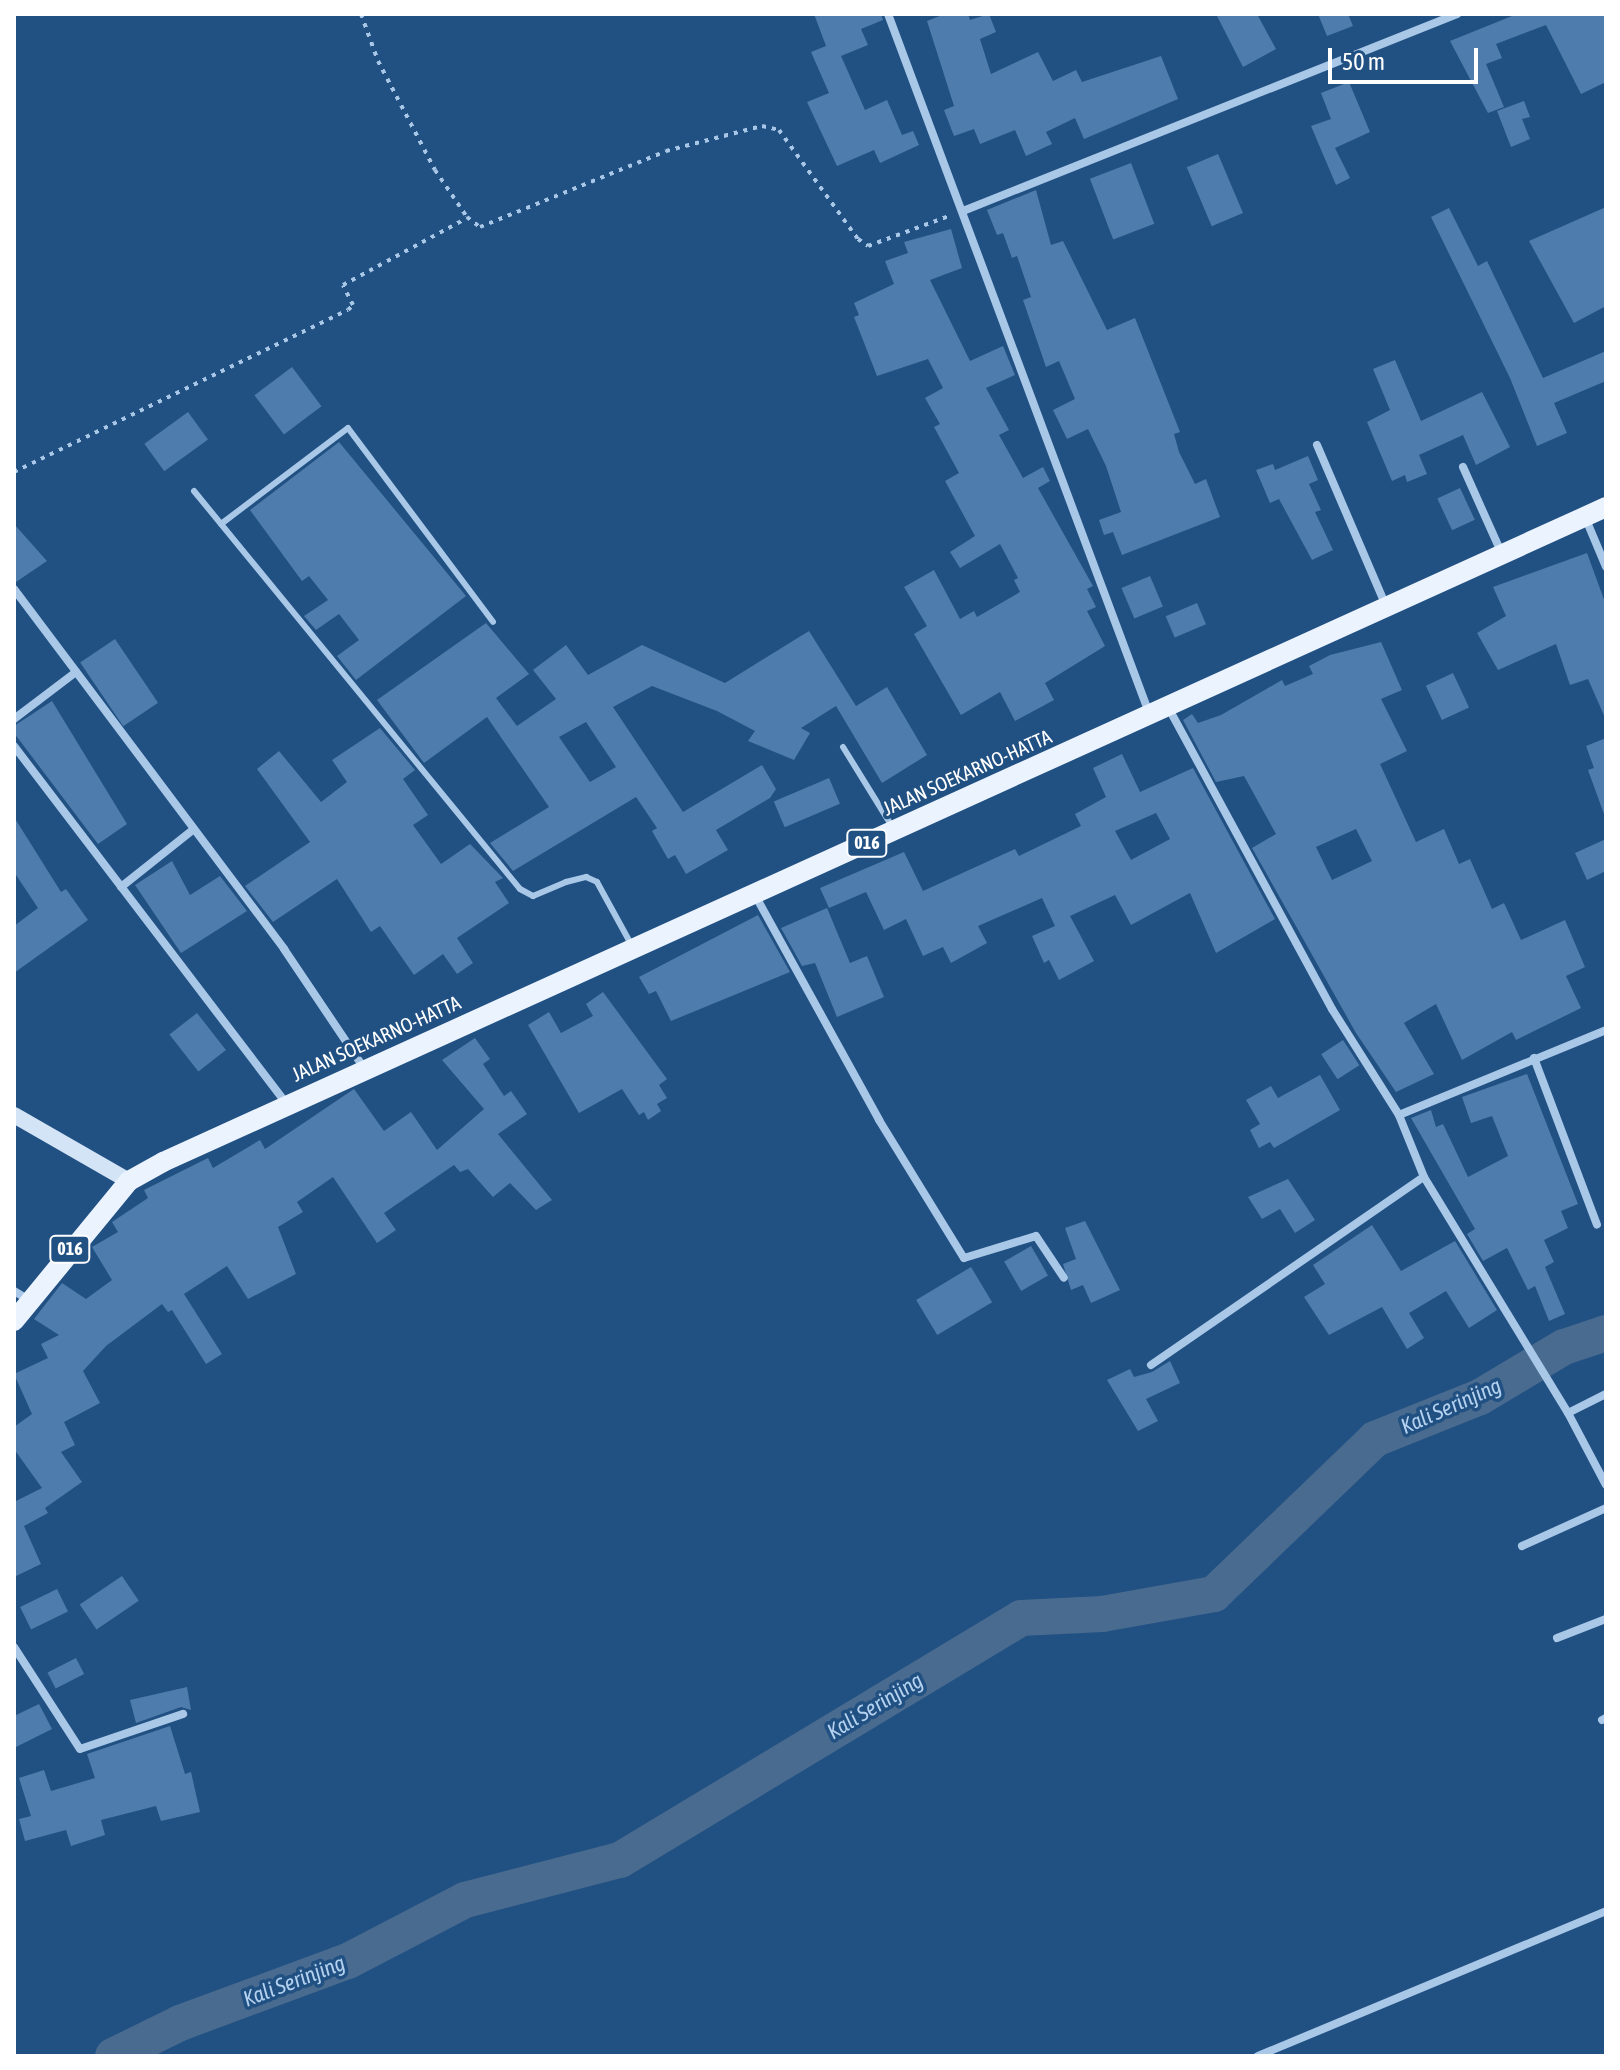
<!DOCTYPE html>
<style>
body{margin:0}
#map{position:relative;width:1620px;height:2070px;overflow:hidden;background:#215082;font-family:"Asap Condensed",sans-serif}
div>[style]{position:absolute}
.river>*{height:36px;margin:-18px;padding:0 18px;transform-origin:18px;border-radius:18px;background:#496b8f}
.building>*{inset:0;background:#4e7cac;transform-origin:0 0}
.path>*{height:4px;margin-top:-2px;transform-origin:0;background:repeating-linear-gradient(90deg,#a9c8e8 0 4px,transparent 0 10px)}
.lane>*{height:6px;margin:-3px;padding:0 3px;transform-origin:3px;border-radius:3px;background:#a9c8e8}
.street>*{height:8px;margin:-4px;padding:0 4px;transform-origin:4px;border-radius:4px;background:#a9c8e8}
.secondary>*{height:16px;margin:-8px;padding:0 8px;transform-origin:8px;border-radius:8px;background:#d3e4f7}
.primary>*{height:20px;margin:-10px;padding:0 10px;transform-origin:10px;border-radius:10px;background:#ebf3fe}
span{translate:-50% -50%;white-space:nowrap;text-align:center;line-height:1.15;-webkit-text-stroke:7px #215082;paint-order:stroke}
.shield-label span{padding:2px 6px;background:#215082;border:2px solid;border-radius:6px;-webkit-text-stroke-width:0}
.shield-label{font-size:18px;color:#fff;font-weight:700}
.street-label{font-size:20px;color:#fff}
.water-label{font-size:22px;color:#b4d2f0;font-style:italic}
.frame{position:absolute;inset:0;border:16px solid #fff;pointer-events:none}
.scale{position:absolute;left:1328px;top:48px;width:150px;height:36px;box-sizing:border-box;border:4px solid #fff;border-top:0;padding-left:10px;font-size:24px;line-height:28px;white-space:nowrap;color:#fff;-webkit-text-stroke:6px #215082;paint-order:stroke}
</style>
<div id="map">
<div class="river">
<i style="left:113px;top:2056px;width:75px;rotate:-26.2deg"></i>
<i style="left:180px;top:2023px;width:179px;rotate:-20.3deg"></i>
<i style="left:348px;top:1961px;width:132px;rotate:-27.5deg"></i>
<i style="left:465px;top:1900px;width:160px;rotate:-14.5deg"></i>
<i style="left:620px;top:1860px;width:468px;rotate:-31.1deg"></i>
<i style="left:1021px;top:1618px;width:81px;rotate:-2.8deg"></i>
<i style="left:1102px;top:1614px;width:114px;rotate:-10.1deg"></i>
<i style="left:1214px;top:1594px;width:223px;rotate:-43.9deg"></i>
<i style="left:1375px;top:1439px;width:113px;rotate:-21.8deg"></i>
<i style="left:1480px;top:1397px;width:98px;rotate:-30.8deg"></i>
<i style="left:1564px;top:1347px;width:44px;rotate:-18.4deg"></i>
</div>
<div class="building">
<i style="clip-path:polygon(814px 14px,881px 14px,883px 20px,861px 29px,868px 45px,841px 56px,865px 110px,887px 100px,902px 135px,913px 131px,919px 145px,880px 163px,874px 150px,837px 166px,807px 102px,829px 93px,811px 52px,826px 46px)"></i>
<i style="clip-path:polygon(945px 14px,968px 14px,970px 20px,989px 14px,996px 32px,980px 39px,991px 74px,1038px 52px,1053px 81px,1076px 70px,1082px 82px,1161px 56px,1178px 99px,1084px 139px,1075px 118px,1046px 132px,1052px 144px,1026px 156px,1015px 130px,980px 144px,974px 129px,954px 136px,944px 110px,954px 106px,927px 21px)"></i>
<i style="clip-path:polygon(1216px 14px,1257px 14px,1276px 49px,1243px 67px)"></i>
<i style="clip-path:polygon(1318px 14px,1348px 14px,1353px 26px,1327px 36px)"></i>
<i style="clip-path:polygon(1517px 14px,1606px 14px,1606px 82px,1581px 94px,1546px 25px,1496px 44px,1502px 58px,1486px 64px,1504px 107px,1488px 113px,1450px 41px)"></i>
<i style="clip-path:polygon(1349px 82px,1370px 132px,1335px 148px,1350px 178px,1336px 185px,1311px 126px,1331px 119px,1321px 93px)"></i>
<i style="clip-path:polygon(1524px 101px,1530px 117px,1522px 119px,1530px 139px,1511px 147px,1497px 111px)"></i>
<i style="left:1218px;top:154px;width:64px;height:34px;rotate:67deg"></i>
<i style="left:1131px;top:163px;width:65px;height:44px;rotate:69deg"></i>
<i style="clip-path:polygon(1036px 190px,1051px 245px,1063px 241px,1107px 330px,1135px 318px,1180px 432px,1174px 434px,1179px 452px,1195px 484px,1206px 479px,1220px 517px,1122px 555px,1113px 532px,1104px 535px,1099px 520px,1121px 512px,1106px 466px,1088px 429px,1067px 439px,1053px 410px,1075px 399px,1059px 361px,1046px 367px,1023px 300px,1031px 297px,1017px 256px,1012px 258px,1003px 233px,997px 235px,987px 210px)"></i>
<i style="clip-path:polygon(1606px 207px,1606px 306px,1574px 323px,1529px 241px)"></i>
<i style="clip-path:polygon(1449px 208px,1478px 266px,1487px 261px,1543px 378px,1606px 351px,1606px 381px,1554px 403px,1567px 433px,1537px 446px,1510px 378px,1431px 217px)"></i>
<i style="clip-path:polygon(951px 229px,962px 268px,930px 280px,970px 361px,1003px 346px,1015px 375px,986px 388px,1009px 430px,999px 435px,1023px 478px,1043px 467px,1050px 481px,1038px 488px,1093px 586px,1087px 589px,1096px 607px,1087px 611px,1105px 646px,1045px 683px,1054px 700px,1015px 721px,1000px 692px,961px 715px,914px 634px,927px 626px,904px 587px,934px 570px,960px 619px,974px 611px,977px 617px,1020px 592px,1014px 580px,1018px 578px,1000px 544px,960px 568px,950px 552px,975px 536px,945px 481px,959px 473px,934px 427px,940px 424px,925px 398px,943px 388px,928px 359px,877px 376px,854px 317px,859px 315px,854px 303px,894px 284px,885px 261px,908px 253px,904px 242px)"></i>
<i style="clip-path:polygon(1395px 360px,1421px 421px,1482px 392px,1510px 447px,1476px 465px,1463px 435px,1419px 455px,1427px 474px,1407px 482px,1405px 475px,1392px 481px,1367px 422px,1390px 410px,1373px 369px)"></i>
<i style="left:292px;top:367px;width:49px;height:47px;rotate:53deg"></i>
<i style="left:188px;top:412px;width:34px;height:54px;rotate:54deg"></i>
<i style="clip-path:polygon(339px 442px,466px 596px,356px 680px,337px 656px,359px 640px,339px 614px,316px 630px,304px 616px,328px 600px,309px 576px,302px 581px,250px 510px)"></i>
<i style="clip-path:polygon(1308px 456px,1318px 480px,1309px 484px,1321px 510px,1315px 512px,1333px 550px,1312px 560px,1279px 499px,1270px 503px,1256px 470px,1273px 464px,1275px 470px)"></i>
<i style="left:1460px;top:488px;width:35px;height:25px;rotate:65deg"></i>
<i style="clip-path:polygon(14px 524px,47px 561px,16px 582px,14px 582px)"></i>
<i style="clip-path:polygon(1587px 553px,1606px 605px,1606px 720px,1588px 679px,1570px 685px,1556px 644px,1498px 670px,1477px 633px,1506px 616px,1493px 587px)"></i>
<i style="left:1150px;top:576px;width:33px;height:31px;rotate:67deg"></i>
<i style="left:1197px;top:603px;width:23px;height:34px;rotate:67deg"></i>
<i style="clip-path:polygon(evenodd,486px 623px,529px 674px,496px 698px,517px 726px,556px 699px,533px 670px,566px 645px,588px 675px,642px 645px,725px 683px,809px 631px,856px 706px,887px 687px,927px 755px,882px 783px,836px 706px,801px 728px,810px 733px,794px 760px,748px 741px,755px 731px,717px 711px,652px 686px,613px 707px,683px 812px,762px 765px,776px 789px,770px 798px,716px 830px,728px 850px,686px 874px,675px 855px,668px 859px,652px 831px,657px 828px,636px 797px,513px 871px,490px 843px,549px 807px,487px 717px,424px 763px,377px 700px,486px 623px,586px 722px,616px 767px,590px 782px,559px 737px,586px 722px)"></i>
<i style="left:115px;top:639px;width:77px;height:42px;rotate:56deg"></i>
<i style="clip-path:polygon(evenodd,1381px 642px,1402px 690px,1381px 699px,1407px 751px,1380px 764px,1416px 842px,1444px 829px,1459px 864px,1470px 859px,1492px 909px,1504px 903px,1521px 940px,1565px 920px,1585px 967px,1566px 976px,1581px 1008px,1516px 1040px,1512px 1032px,1462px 1060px,1436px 1004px,1404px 1023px,1434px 1074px,1396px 1092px,1356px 1033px,1252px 848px,1276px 834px,1244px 776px,1216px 782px,1183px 720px,1192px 714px,1198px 723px,1221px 715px,1282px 680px,1285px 686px,1313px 674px,1309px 666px,1330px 655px,1381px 642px,1356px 829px,1372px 861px,1332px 880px,1316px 847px,1356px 829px)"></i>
<i style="left:1453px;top:673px;width:38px;height:30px;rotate:65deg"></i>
<i style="clip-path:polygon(52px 701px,127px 824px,98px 844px,14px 733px,14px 726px)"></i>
<i style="clip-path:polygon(380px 728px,415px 770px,403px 779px,428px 815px,413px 825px,441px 864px,470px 844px,503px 878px,495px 882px,509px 903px,457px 938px,473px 963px,457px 974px,443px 954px,414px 975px,380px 926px,371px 932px,337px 879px,273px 922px,245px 886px,310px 842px,257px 769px,279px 751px,321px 802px,347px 782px,332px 760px)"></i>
<i style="clip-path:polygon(1606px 738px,1606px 813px,1604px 814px,1588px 770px,1594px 768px,1586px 746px)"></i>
<i style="clip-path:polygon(evenodd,1122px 754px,1140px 792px,1193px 768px,1275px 919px,1216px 953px,1190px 893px,1131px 925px,1115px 895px,1070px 916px,1094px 961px,1059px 980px,1049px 960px,1044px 963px,1032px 936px,1055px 926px,1042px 898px,978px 926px,987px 943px,951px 963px,943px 947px,923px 956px,906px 919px,884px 930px,866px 892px,829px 908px,820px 888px,904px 852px,923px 891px,1015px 849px,1019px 856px,1081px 826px,1075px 814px,1106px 797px,1093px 768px,1122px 754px,1156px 813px,1170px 839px,1131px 860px,1115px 831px,1156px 813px)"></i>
<i style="left:829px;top:778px;width:28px;height:60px;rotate:67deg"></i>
<i style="clip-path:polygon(14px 817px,61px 892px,66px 889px,88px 920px,14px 973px,14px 926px,38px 908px,14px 872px)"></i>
<i style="clip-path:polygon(1606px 839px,1606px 871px,1587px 880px,1575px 853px)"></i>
<i style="clip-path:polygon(172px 861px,190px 895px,220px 876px,247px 911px,181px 953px,135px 885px)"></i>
<i style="clip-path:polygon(827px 908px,850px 963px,867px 956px,884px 997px,837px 1017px,815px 963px,802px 966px,781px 928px)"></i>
<i style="clip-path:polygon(758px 915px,790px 972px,671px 1021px,656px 991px,649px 994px,639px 977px)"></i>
<i style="clip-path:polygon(603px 992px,667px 1079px,659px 1085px,667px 1098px,657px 1104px,661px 1111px,648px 1120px,644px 1112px,639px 1115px,622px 1089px,579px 1113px,528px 1025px,549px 1012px,561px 1033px,593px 1016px,586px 1004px)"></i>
<i style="left:197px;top:1013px;width:47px;height:35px;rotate:52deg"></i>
<i style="clip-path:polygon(475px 1038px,490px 1059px,483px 1064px,504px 1096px,511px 1091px,527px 1114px,498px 1134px,552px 1200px,536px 1210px,510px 1183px,493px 1197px,468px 1169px,460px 1172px,454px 1165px,384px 1213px,396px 1230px,377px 1243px,333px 1177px,297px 1202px,303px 1212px,278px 1227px,296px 1274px,248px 1299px,227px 1266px,184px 1294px,222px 1354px,206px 1364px,172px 1310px,168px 1312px,162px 1304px,106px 1346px,83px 1371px,100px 1403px,64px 1422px,75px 1445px,61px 1452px,82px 1482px,45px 1508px,48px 1513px,24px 1526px,41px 1564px,14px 1577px,14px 1502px,42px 1488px,14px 1449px,14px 1427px,32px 1414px,14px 1374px,48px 1358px,41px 1344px,59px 1335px,34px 1319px,62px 1283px,86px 1299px,112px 1280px,92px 1247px,118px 1232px,112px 1222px,148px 1198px,144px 1190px,208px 1158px,213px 1168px,260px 1140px,265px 1149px,354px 1089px,384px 1131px,411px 1112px,437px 1150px,484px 1109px,442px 1060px)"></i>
<i style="left:1343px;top:1040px;width:30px;height:26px;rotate:57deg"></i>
<i style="clip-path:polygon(1527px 1074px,1578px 1204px,1561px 1211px,1568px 1228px,1544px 1240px,1554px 1262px,1545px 1267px,1565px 1314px,1549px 1321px,1535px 1286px,1528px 1290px,1507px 1248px,1483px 1261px,1467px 1234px,1475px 1229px,1411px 1118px,1431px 1110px,1436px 1127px,1443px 1124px,1468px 1177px,1508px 1156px,1492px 1116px,1471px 1123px,1462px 1097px)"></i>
<i style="clip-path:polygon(1320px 1075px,1340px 1110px,1274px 1148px,1270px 1142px,1259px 1148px,1250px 1130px,1260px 1124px,1246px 1100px,1271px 1086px,1278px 1098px)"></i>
<i style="clip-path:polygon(1288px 1179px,1315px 1220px,1295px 1233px,1280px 1209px,1262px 1219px,1248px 1197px)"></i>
<i style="clip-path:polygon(1085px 1221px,1120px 1290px,1091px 1303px,1083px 1285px,1071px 1290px,1063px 1264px,1076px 1259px,1065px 1228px)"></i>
<i style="clip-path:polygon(1372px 1225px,1401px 1271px,1455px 1241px,1497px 1310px,1469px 1328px,1446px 1291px,1409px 1313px,1424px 1338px,1407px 1349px,1382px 1307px,1329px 1335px,1304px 1297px,1325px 1284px,1313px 1265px)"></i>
<i style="left:1031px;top:1246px;width:34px;height:31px;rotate:60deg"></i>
<i style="left:971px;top:1267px;width:41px;height:64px;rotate:59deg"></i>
<i style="clip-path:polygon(1170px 1361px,1180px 1383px,1146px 1399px,1158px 1421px,1138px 1431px,1107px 1380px,1130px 1369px,1134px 1377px,1152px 1372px)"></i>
<i style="left:122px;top:1576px;width:30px;height:51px;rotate:56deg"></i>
<i style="left:57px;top:1589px;width:25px;height:41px;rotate:64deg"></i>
<i style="left:76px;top:1658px;width:18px;height:32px;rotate:63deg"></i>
<i style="clip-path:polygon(187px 1687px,191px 1710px,181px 1707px,136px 1723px,130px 1700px)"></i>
<i style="clip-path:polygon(39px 1704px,52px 1729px,14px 1748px,14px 1716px)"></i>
<i style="clip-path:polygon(170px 1726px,185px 1774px,191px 1772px,200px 1812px,161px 1821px,156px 1806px,101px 1820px,105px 1835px,71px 1846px,66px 1830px,25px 1841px,19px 1819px,31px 1816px,19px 1778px,44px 1770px,51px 1791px,95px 1778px,87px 1754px)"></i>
</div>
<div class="path">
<i style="left:361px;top:14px;width:50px;rotate:70.1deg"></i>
<i style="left:378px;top:61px;width:123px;rotate:62.4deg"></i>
<i style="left:435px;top:170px;width:57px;rotate:55.8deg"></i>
<i style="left:467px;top:217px;width:16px;rotate:38deg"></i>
<i style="left:480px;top:227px;width:201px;rotate:-22.2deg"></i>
<i style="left:666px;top:151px;width:99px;rotate:-14.6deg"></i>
<i style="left:762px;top:126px;width:17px;rotate:13deg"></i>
<i style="left:779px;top:130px;width:135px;rotate:54.1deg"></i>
<i style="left:858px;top:239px;width:12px;rotate:35deg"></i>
<i style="left:868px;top:246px;width:86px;rotate:-20.3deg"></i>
<i style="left:14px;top:472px;width:371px;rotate:-25.9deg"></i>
<i style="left:348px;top:310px;width:7px;rotate:-45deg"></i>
<i style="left:353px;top:305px;width:22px;rotate:-117deg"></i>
<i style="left:343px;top:285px;width:141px;rotate:-28.4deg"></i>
</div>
<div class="lane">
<i style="left:194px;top:491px;width:514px;rotate:50.68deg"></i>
<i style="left:520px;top:889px;width:15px;rotate:28deg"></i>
<i style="left:533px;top:896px;width:36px;rotate:-23deg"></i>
<i style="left:566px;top:882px;width:21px;rotate:-14deg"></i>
<i style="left:586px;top:877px;width:12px;rotate:24deg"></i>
<i style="left:597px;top:882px;width:73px;rotate:61.3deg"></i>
<i style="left:221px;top:524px;width:159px;rotate:-37.1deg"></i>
<i style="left:348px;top:428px;width:242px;rotate:53.2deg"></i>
<i style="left:843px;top:747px;width:95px;rotate:58.3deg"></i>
</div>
<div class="street">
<i style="left:888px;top:14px;width:746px;rotate:69.52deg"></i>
<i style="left:963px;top:211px;width:532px;rotate:-21.74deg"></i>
<i style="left:1317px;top:445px;width:173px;rotate:66.8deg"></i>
<i style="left:1463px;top:467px;width:95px;rotate:65.9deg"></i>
<i style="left:1585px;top:517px;width:54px;rotate:67.2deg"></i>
<i style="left:14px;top:589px;width:450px;rotate:53.1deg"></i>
<i style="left:284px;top:949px;width:143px;rotate:56.1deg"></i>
<i style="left:14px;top:719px;width:78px;rotate:-37.2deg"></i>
<i style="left:14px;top:746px;width:450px;rotate:52.7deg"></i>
<i style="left:121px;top:887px;width:93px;rotate:-38.5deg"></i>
<i style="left:755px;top:895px;width:257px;rotate:61.1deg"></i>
<i style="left:879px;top:1120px;width:162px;rotate:58.4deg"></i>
<i style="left:964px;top:1258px;width:75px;rotate:-17deg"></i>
<i style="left:1036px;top:1236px;width:50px;rotate:56.3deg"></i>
<i style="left:1534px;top:1058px;width:178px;rotate:69.3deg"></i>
<i style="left:1399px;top:1115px;width:224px;rotate:-22.3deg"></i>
<i style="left:1424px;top:1177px;width:276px;rotate:58.6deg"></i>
<i style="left:1568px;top:1413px;width:81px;rotate:62.2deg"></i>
<i style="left:14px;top:1291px;width:17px;rotate:31deg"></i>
<i style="left:1151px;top:1365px;width:331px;rotate:-34.6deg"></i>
<i style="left:1424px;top:1177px;width:67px;rotate:-112deg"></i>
<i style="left:1399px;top:1115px;width:125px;rotate:-122.3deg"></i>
<i style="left:1332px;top:1009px;width:341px;rotate:-118.5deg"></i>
<i style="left:1568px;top:1413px;width:42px;rotate:-26.6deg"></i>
<i style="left:1522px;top:1546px;width:92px;rotate:-24.3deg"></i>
<i style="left:1557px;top:1638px;width:53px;rotate:-21.2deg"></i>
<i style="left:14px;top:1647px;width:121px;rotate:57.1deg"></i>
<i style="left:80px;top:1749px;width:109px;rotate:-18.8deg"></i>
<i style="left:1602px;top:1720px;width:4px;rotate:-27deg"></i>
<i style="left:1258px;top:2056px;width:377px;rotate:-22.6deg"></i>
</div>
<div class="secondary">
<i style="left:14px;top:1115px;width:133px;rotate:29.9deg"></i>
</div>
<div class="primary">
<i style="left:14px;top:1321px;width:181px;rotate:-50.6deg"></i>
<i style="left:129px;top:1181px;width:39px;rotate:-29deg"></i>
<i style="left:163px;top:1162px;width:1585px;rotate:-24.41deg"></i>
</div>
<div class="shield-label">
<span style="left:867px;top:843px">016</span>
<span style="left:70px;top:1249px">016</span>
</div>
<div class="street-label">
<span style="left:967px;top:772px;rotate:-24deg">JALAN SOEKARNO-HATTA</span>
<span style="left:376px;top:1038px;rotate:-24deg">JALAN SOEKARNO-HATTA</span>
</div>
<div class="water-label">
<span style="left:1451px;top:1406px;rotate:-24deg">Kali Serinjing</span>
<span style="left:875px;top:1706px;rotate:-31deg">Kali Serinjing</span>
<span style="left:294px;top:1981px;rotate:-21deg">Kali Serinjing</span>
</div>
<div class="frame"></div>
<div class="scale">50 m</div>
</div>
